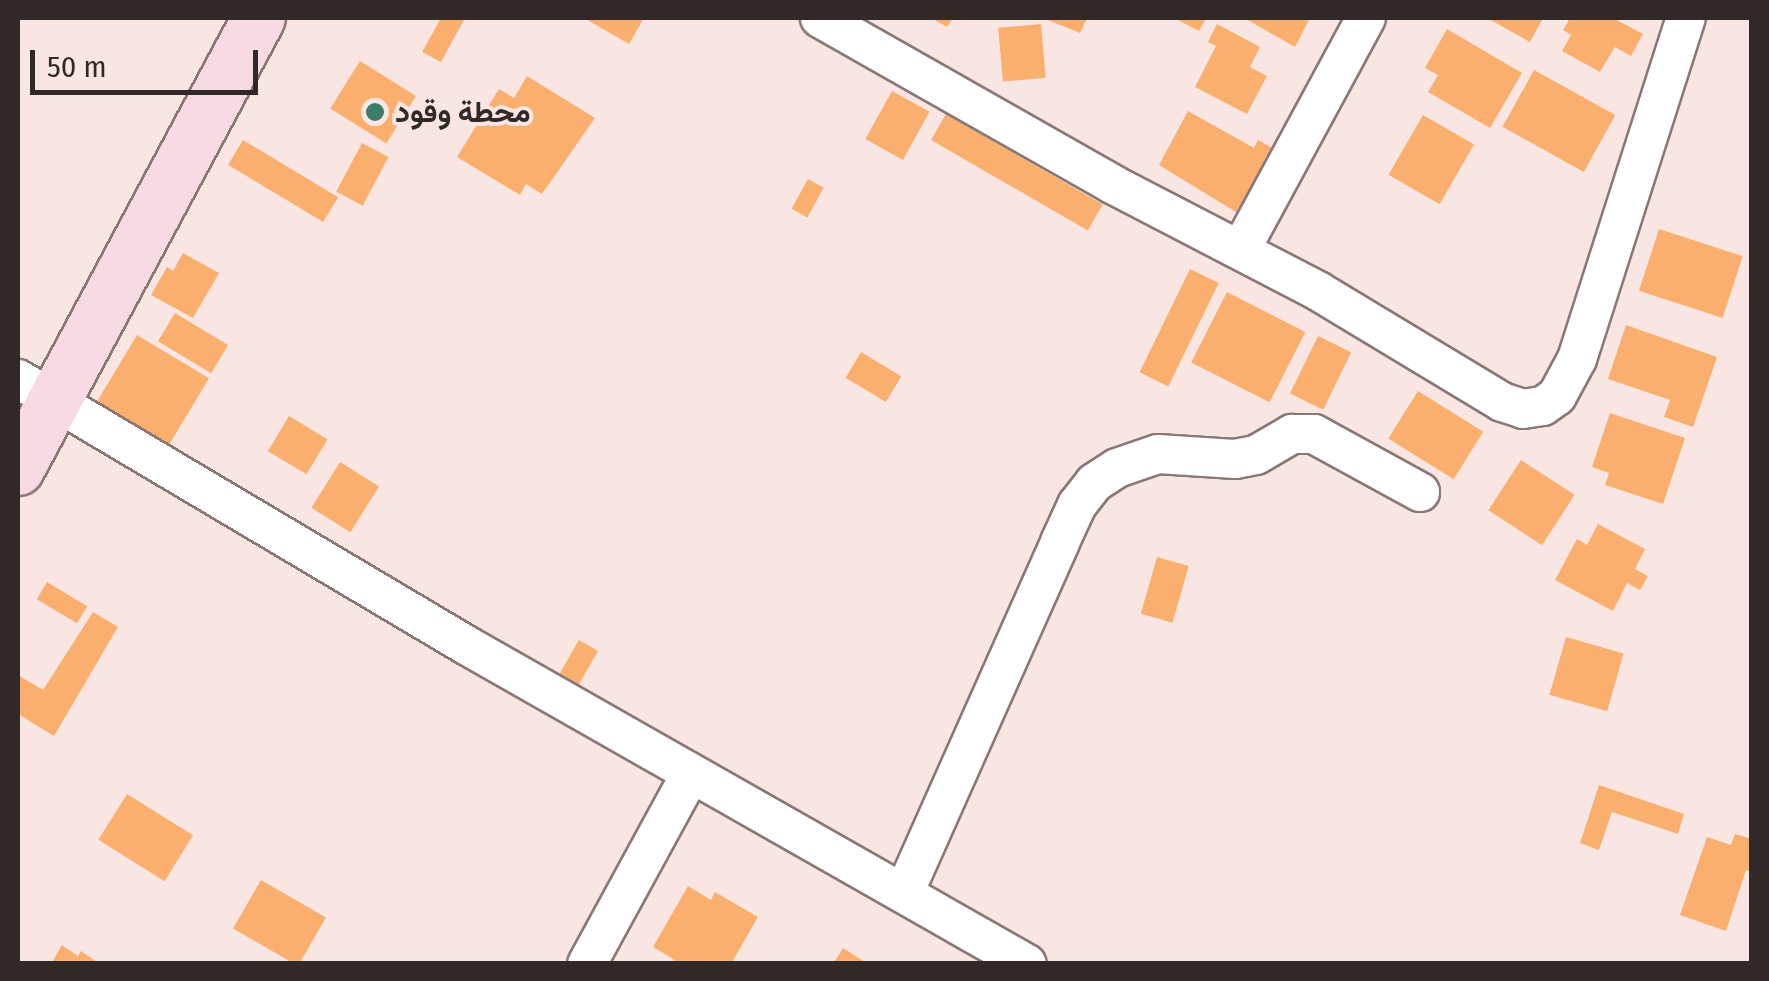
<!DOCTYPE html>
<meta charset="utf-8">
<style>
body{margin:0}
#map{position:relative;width:1769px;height:981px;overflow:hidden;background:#f9e6e2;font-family:"Fira Sans Condensed",Vazirmatn,sans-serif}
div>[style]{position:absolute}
.building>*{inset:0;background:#faaf6f;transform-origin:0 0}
.roads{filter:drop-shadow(2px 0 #897874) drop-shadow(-2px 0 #897874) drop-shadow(0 2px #897874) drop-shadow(0 -2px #897874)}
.street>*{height:38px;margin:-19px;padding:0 19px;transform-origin:19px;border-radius:19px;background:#fff}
.secondary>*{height:52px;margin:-26px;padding:0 26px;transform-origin:26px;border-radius:26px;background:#f8dae2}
.dots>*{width:28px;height:28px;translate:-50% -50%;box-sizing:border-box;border:5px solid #f9e6e2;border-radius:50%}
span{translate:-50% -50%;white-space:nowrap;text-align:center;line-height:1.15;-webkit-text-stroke:8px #f9e6e2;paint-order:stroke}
.poi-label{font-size:30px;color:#302927;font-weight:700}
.left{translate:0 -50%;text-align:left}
.frame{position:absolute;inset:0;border:20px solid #302927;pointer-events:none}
.scale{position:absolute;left:30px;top:50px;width:228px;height:45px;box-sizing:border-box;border:5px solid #302927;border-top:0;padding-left:12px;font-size:30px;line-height:35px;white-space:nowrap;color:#302927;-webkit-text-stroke:8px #f9e6e2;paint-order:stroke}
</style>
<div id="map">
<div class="building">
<i style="clip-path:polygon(441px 18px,464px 20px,441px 62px,422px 52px)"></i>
<i style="clip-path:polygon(584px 18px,644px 18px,629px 44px)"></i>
<i style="clip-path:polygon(931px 18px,953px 18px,947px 27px)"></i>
<i style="clip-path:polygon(1043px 18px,1087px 18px,1080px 33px)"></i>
<i style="clip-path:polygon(1174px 18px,1206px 18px,1199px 31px)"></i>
<i style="clip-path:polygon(1244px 18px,1310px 18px,1295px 47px)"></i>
<i style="clip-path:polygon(1487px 18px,1543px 18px,1530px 42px)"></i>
<i style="clip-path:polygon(1570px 18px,1613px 18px,1643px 34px,1631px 56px,1615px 47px,1600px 72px,1562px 51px,1571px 35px,1563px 30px)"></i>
<i style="left:1041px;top:24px;width:54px;height:43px;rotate:85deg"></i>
<i style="clip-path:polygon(1217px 24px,1260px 47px,1250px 67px,1267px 76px,1247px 114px,1195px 87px,1216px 46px,1208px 42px)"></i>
<i style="clip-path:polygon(1447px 29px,1522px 73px,1490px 128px,1428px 92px,1438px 75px,1425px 68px)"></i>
<i style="left:360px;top:61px;width:66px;height:56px;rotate:32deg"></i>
<i style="left:1534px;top:70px;width:93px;height:65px;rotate:29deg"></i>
<i style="clip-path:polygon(527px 76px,595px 118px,542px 194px,526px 184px,520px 195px,457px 157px,499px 89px,514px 98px)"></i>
<i style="left:892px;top:91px;width:43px;height:55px;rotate:29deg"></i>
<i style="clip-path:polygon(1188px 111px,1254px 148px,1258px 140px,1280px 152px,1266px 177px,1260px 174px,1253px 186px,1259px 189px,1244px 217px,1159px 165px)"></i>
<i style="left:946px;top:114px;width:181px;height:30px;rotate:30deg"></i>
<i style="left:1423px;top:115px;width:59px;height:69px;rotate:30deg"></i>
<i style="left:243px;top:140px;width:111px;height:29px;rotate:31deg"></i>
<i style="left:362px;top:143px;width:30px;height:55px;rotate:28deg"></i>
<i style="left:808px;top:179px;width:18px;height:34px;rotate:29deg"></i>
<i style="left:1659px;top:229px;width:88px;height:65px;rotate:18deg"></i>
<i style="clip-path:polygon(183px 253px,219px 273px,193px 318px,151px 295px,167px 267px,173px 271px)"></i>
<i style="left:1190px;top:269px;width:32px;height:115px;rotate:26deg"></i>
<i style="left:1227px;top:292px;width:88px;height:79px;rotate:27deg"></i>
<i style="left:175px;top:313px;width:62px;height:33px;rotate:31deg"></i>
<i style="clip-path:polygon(1626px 325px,1717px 357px,1693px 427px,1664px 417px,1670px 400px,1608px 379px)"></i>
<i style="left:137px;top:335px;width:84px;height:87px;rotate:31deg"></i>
<i style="left:1318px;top:336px;width:37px;height:64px;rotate:26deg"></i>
<i style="left:861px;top:352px;width:47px;height:30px;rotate:31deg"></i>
<i style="left:1418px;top:391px;width:77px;height:56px;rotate:32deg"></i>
<i style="clip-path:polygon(1610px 413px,1685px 438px,1663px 504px,1605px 485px,1609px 473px,1592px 467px)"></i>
<i style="left:289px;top:416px;width:45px;height:41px;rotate:31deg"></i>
<i style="left:1521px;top:460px;width:64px;height:60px;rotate:33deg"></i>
<i style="left:340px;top:462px;width:46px;height:54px;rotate:32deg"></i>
<i style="clip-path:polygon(1598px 524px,1645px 549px,1635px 569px,1648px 576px,1640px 590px,1627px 583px,1613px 611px,1555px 580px,1577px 539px,1587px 545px)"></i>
<i style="left:1157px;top:557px;width:33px;height:59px;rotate:16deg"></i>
<i style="left:47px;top:582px;width:47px;height:20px;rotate:31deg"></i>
<i style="clip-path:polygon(93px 612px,118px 627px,54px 736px,18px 714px,18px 675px,43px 690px)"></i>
<i style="left:1566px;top:637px;width:60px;height:60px;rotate:16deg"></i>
<i style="left:579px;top:640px;width:22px;height:39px;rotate:30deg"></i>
<i style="clip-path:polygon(1599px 785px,1684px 814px,1678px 834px,1612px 812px,1599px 850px,1580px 843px)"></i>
<i style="left:127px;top:794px;width:78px;height:54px;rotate:32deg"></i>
<i style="clip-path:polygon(1735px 834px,1752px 839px,1752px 872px,1746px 870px,1726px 931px,1680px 915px,1707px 837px,1731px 845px)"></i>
<i style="left:261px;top:880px;width:75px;height:56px;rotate:30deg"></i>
<i style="clip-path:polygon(688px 886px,711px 900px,715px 892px,758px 917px,731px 964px,673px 964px,675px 960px,653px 947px)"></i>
<i style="clip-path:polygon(62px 945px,78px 956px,81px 951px,100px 964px,51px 964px)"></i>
<i style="clip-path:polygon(843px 948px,868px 964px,833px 964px)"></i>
</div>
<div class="roads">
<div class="street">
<i style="left:820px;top:18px;width:336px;rotate:29.6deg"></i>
<i style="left:1112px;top:184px;width:232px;rotate:27.4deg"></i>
<i style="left:1318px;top:291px;width:215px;rotate:31.1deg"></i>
<i style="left:1502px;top:402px;width:22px;rotate:18deg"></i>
<i style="left:1523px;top:409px;width:20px;rotate:-9deg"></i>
<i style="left:1543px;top:406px;width:17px;rotate:-36deg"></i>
<i style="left:1557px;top:396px;width:42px;rotate:-61.6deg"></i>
<i style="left:1577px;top:359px;width:358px;rotate:-72.3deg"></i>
<i style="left:1241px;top:249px;width:263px;rotate:-61.6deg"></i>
<i style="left:18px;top:379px;width:521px;rotate:30.7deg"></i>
<i style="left:466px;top:645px;width:645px;rotate:29.62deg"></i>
<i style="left:904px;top:893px;width:384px;rotate:-66deg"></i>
<i style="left:1060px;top:542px;width:41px;rotate:-65.3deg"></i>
<i style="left:1077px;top:505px;width:28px;rotate:-52deg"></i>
<i style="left:1094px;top:483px;width:27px;rotate:-33deg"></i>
<i style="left:1117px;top:468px;width:43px;rotate:-18.9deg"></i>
<i style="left:1158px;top:454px;width:77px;rotate:3.7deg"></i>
<i style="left:1235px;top:459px;width:21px;rotate:-11deg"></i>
<i style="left:1256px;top:455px;width:42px;rotate:-30.3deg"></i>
<i style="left:1292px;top:434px;width:22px"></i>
<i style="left:1314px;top:434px;width:121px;rotate:28.7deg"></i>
<i style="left:587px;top:964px;width:217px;rotate:-61.4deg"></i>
</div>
<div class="secondary">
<i style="left:18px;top:469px;width:511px;rotate:-61.88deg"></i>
</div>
</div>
<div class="dots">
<i style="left:375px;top:112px;background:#3c7c6a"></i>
</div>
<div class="poi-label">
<span class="left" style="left:395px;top:112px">محطة وقود</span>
</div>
<div class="frame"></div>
<div class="scale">50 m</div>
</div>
